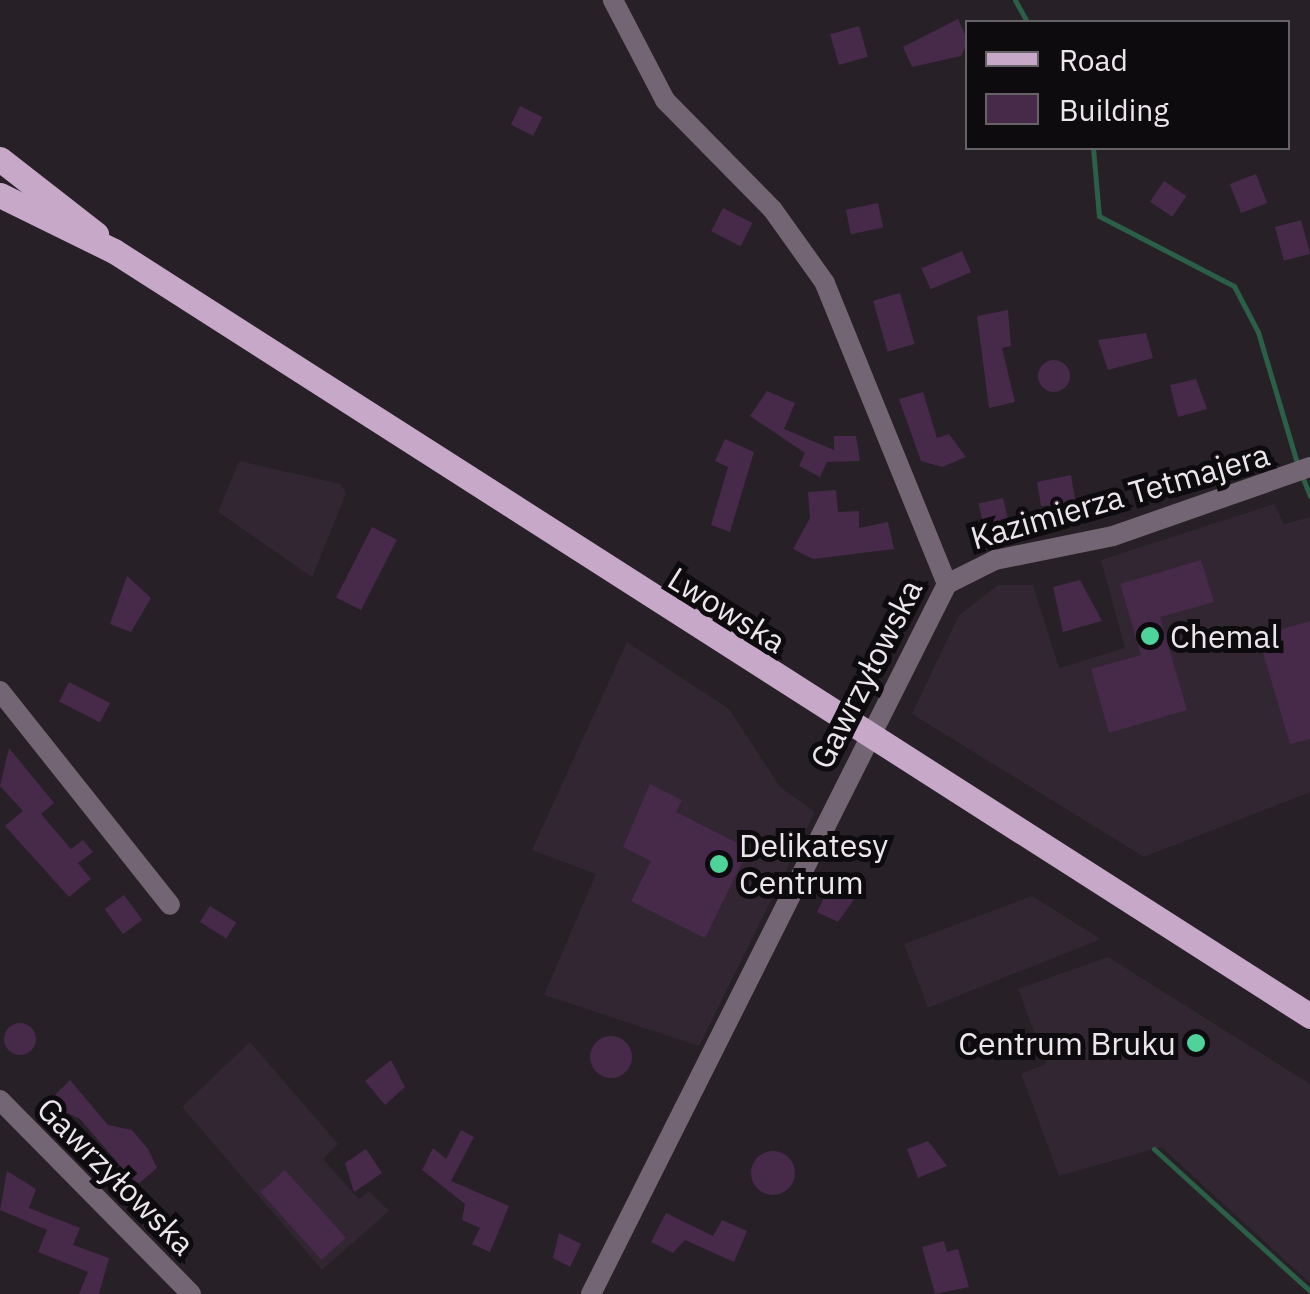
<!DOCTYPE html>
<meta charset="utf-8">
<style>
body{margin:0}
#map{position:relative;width:1310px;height:1294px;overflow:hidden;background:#272027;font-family:"IBM Plex Sans",sans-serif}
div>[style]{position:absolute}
.built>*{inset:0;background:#312632}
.stream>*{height:5px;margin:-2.5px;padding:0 2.5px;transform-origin:2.5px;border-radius:2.5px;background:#2c5f47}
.building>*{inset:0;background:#47294a;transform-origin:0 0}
.round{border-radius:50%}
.street>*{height:20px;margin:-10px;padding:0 10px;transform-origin:10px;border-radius:10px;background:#746575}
.primary>*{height:25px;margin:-12.5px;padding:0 12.5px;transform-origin:12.5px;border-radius:12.5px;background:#c7a8c9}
.dots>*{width:28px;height:28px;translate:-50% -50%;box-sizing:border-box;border:5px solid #0e0b0e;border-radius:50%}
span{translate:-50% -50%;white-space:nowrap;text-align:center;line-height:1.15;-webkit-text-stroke:10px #0e0b0e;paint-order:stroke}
.street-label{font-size:32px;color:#eae6eb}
.poi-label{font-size:32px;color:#eae6eb}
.left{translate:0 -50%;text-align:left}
.right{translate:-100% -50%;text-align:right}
.legend{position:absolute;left:965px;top:20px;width:325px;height:130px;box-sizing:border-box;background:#0e0b0e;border:2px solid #666366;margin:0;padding:12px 18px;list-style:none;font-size:30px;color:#eae6eb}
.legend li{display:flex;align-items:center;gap:20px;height:50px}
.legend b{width:50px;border:2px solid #666366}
</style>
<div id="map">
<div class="built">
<i style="clip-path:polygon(239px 461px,341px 484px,346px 494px,312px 577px,218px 512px)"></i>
<i style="clip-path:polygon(1274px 504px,1284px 524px,1310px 517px,1310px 792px,1144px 857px,912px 714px,959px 615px,998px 585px,1033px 585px,1059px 668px,1125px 648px,1101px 560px)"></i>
<i style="clip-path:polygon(627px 642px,729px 709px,780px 787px,815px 812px,699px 1046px,544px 995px,596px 874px,532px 850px)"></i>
<i style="clip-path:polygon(1032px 896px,1101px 939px,928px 1008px,904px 944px)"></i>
<i style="clip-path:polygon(1108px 957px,1310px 1084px,1310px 1283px,1161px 1147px,1059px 1176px,1021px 1074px,1046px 1064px,1018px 989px)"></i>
<i style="clip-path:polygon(250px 1042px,338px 1144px,323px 1159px,359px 1199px,369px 1191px,389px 1211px,322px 1270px,182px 1107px)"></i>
</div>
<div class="stream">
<i style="left:1015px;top:0;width:25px;rotate:61deg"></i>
<i style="left:1093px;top:148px;width:68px;rotate:85deg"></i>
<i style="left:1099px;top:216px;width:152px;rotate:27.4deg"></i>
<i style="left:1234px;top:286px;width:52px;rotate:62.4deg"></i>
<i style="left:1258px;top:332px;width:140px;rotate:73.4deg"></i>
<i style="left:1302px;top:476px;width:22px;rotate:68deg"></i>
<i style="left:1154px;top:1149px;width:211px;rotate:42.3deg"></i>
</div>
<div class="building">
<i style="clip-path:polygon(958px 19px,968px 41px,961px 56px,912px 67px,903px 47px)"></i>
<i style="left:859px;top:26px;width:32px;height:30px;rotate:74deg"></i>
<i style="left:520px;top:106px;width:25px;height:21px;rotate:26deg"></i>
<i style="left:1256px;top:174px;width:31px;height:28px;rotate:69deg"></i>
<i style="left:1164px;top:181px;width:27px;height:25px;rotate:34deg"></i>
<i style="left:878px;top:203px;width:25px;height:33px;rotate:78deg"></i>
<i style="left:723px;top:208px;width:33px;height:26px;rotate:27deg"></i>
<i style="left:1301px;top:220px;width:35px;height:27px;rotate:75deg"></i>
<i style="left:962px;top:251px;width:23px;height:44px;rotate:67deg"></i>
<i style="left:900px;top:293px;width:53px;height:28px;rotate:74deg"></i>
<i style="clip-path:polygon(1008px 310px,1011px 346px,1002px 348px,1015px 402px,989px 408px,977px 316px)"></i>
<i style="clip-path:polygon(1146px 333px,1153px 358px,1108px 370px,1098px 340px)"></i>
<i class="round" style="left:1038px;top:360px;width:32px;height:32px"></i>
<i style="clip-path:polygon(1196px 379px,1207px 409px,1178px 417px,1170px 385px)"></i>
<i style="clip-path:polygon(767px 391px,795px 403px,784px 429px,834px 450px,834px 436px,856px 436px,860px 461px,827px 462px,820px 477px,799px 466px,805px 453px,750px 416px)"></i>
<i style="clip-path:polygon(923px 392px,937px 438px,949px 434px,966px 457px,942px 467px,921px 461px,899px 399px)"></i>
<i style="clip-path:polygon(725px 439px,754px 452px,730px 532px,711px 525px,728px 467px,715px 461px)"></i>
<i style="clip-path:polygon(1071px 475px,1076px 505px,1041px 506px,1037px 482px)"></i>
<i style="clip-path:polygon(836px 490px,838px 512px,859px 511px,859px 528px,888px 522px,894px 549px,813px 559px,793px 549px,810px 518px,808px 492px)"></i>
<i style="left:1003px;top:498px;width:23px;height:25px;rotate:77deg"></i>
<i style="left:372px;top:527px;width:28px;height:79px;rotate:27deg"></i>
<i style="clip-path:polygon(1201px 560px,1214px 602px,1160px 617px,1187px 710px,1109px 733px,1091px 669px,1141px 655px,1120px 584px)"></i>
<i style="clip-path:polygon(127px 576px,151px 598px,131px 632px,110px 624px)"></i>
<i style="clip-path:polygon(1080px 580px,1102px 621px,1063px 632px,1053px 587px)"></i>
<i style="clip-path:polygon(1310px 621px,1310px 739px,1290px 744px,1258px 636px)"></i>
<i style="left:69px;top:682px;width:46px;height:22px;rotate:27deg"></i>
<i style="clip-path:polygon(9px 748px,54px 803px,41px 814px,71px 849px,83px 840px,93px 852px,78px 863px,91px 879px,69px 897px,5px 826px,23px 811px,0 786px)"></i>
<i style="clip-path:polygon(650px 784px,682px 800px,676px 812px,749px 849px,705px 938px,631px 901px,651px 861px,623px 847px)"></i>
<i style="clip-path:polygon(831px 883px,857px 895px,838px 922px,817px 912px)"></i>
<i style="left:124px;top:895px;width:31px;height:24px;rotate:54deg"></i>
<i style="left:210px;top:906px;width:31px;height:19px;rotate:32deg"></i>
<i class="round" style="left:4px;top:1023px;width:32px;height:32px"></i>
<i class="round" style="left:590px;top:1036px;width:42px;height:42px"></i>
<i style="clip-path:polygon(391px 1060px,405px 1087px,385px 1105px,365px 1081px)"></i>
<i style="clip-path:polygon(70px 1080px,108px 1125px,132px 1130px,148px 1149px,157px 1168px,137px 1185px,80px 1119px,47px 1103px)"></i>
<i style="clip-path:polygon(461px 1130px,474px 1137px,451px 1181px,509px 1206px,490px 1252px,472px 1244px,480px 1228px,462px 1220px,465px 1204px,422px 1170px,433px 1148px,446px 1159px)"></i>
<i style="clip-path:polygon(928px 1141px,947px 1166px,918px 1178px,907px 1149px)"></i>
<i style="clip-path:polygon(366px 1149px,382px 1173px,354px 1192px,345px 1163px)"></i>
<i class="round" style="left:751px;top:1151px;width:44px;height:44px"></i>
<i style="left:285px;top:1170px;width:91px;height:33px;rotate:48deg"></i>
<i style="clip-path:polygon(7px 1171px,36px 1189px,29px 1208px,80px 1228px,73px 1245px,109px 1258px,99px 1294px,79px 1294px,88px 1272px,38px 1252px,47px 1230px,0 1210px)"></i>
<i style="clip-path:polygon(666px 1213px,713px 1236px,722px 1220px,747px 1231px,734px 1262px,685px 1240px,673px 1253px,651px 1242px)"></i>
<i style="clip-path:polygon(559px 1233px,581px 1244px,570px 1267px,553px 1258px)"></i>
<i style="clip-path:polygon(944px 1241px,947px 1252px,958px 1249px,969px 1287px,935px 1294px,922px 1247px)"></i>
</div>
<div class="street">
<i style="left:947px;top:584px;width:54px;rotate:-26.6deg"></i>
<i style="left:995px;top:560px;width:120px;rotate:-11.5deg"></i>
<i style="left:1113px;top:536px;width:209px;rotate:-19.3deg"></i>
<i style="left:0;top:691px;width:273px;rotate:51.5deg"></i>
<i style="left:0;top:1100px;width:272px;rotate:45.4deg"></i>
<i style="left:591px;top:1294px;width:794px;rotate:-63.37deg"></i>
<i style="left:947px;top:584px;width:325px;rotate:-112.1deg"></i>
<i style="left:825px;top:283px;width:90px;rotate:-125.5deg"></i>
<i style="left:773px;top:210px;width:154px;rotate:-134.5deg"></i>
<i style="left:665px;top:100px;width:113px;rotate:-117.5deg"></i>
</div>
<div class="primary">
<i style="left:0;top:159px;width:122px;rotate:38deg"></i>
<i style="left:0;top:195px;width:127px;rotate:26.2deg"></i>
<i style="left:114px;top:251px;width:1420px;rotate:32.6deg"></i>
</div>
<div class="dots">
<i style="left:1150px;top:636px;background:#4ed39a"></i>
<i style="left:719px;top:864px;background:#4ed39a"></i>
<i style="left:1196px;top:1043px;background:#4ed39a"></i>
</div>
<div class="street-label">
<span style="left:1120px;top:496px;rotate:-16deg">Kazimierza Tetmajera</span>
<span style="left:727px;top:610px;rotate:32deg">Lwowska</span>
<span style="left:866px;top:674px;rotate:-63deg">Gawrzyłowska</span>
<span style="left:116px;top:1176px;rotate:45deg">Gawrzyłowska</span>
</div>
<div class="poi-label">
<span class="left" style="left:1170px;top:636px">Chemal</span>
<span class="left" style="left:739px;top:864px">Delikatesy<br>Centrum</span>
<span class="right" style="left:1176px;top:1043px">Centrum Bruku</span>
</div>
<ul class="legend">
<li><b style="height:12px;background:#c7a8c9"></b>Road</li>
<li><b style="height:28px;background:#47294a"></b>Building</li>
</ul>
</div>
